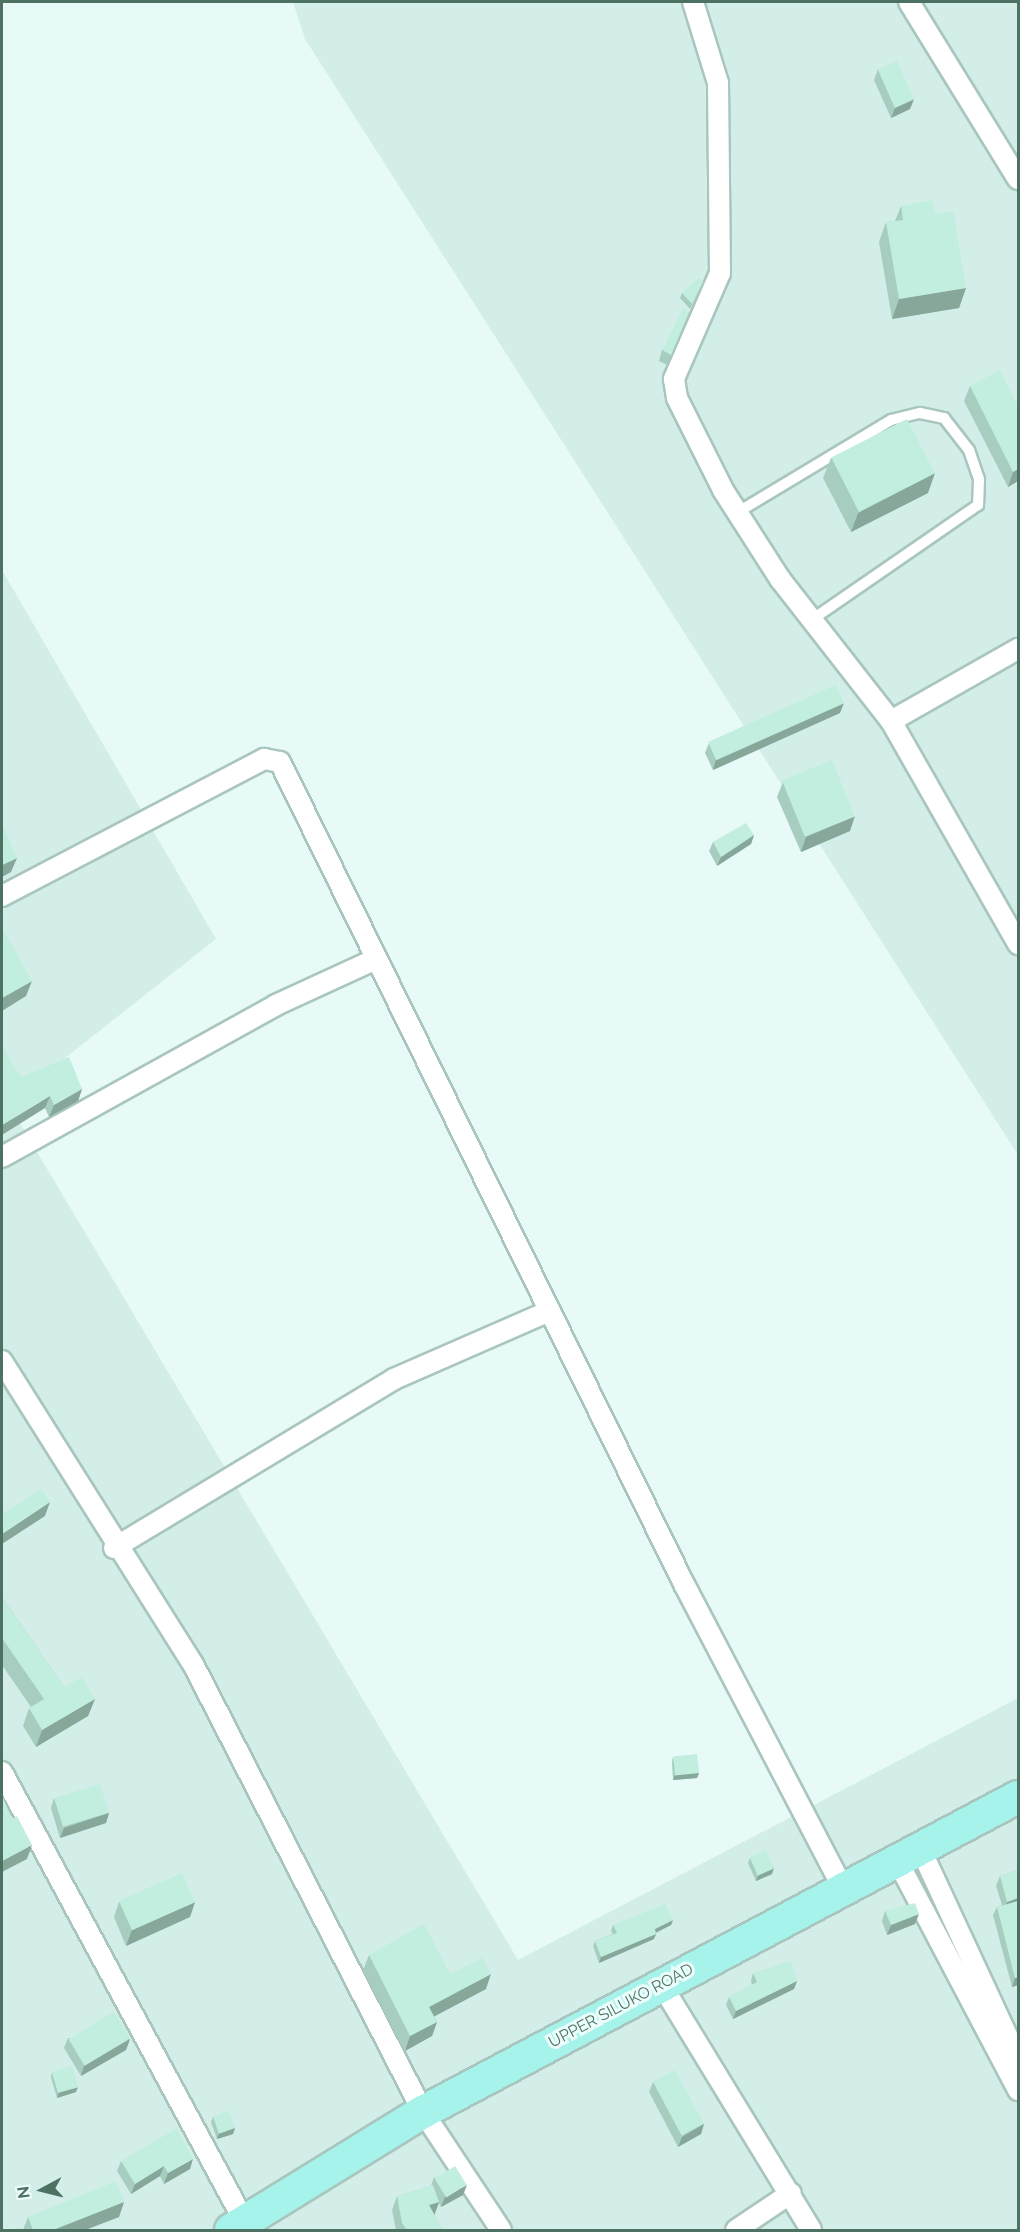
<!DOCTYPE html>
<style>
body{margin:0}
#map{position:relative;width:1020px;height:2232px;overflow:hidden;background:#e7faf8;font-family:Raleway,sans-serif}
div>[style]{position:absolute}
.residential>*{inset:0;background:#d3eee9}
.roads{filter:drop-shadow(2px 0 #a9c6be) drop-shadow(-2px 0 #a9c6be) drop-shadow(0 2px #a9c6be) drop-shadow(0 -2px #a9c6be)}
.lane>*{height:10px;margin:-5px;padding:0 5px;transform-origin:5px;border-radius:5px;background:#fff}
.street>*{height:20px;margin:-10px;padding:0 10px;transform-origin:10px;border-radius:10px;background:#fff}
.primary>*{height:32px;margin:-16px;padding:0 16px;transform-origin:16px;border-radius:16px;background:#a5f3eb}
.wall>*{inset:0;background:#a6cdbf}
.shaded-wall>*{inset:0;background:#87a79b}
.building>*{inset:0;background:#c1eede;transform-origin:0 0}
span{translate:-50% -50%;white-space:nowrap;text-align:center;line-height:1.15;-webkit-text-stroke:6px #edfdfb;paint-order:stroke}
.street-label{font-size:16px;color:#4d7264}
.frame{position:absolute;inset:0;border:3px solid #4d7264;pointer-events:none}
.north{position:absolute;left:12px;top:2160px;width:60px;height:60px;-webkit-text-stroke:4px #edfdfb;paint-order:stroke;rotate:263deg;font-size:16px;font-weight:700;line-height:24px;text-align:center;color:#4d7264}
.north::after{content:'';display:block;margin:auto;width:21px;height:27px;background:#4d7264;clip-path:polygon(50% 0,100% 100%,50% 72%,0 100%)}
</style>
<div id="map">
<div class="residential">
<i style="clip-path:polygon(293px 2px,1018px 2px,1018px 1155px,305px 39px)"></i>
<i style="clip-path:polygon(2px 570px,216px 939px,8px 1103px,518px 1960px,1018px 1698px,1018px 2230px,2px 2230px)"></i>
</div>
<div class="roads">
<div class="lane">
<i style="left:738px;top:512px;width:179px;rotate:-31deg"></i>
<i style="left:891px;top:420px;width:30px;rotate:-14deg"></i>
<i style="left:920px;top:413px;width:25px;rotate:12deg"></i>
<i style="left:944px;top:418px;width:41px;rotate:52deg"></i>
<i style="left:969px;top:450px;width:31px;rotate:71deg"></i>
<i style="left:979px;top:479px;width:26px;rotate:92deg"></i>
<i style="left:978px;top:505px;width:204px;rotate:145.4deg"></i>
</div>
<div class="street">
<i style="left:693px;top:2px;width:85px;rotate:72.8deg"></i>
<i style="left:718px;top:83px;width:190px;rotate:89.4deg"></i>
<i style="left:720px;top:273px;width:116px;rotate:113.5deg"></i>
<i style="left:674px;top:379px;width:19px;rotate:81deg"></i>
<i style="left:677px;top:398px;width:103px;rotate:63.4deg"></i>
<i style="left:723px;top:490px;width:106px;rotate:57.4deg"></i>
<i style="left:780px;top:579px;width:180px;rotate:52deg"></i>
<i style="left:891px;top:721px;width:257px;rotate:60.3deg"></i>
<i style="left:909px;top:2px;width:208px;rotate:58.4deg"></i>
<i style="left:891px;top:721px;width:146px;rotate:-29.6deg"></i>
<i style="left:2px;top:896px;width:296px;rotate:-27.6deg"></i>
<i style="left:264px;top:759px;width:16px;rotate:11deg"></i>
<i style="left:280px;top:762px;width:916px;rotate:63.83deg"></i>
<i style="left:684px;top:1584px;width:345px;rotate:62.4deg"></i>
<i style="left:2px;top:1157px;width:313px;rotate:-29deg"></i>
<i style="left:276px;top:1005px;width:110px;rotate:-24.7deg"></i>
<i style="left:2px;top:1361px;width:360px;rotate:57.8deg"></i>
<i style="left:194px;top:1666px;width:501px;rotate:62.82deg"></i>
<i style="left:423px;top:2112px;width:141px;rotate:56.5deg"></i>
<i style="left:114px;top:1548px;width:327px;rotate:-31.1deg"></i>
<i style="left:394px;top:1379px;width:170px;rotate:-23.6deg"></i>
<i style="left:2px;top:1772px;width:520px;rotate:61.66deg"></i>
<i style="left:921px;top:1850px;width:230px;rotate:65.1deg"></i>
<i style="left:898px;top:1862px;width:258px;rotate:62.2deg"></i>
<i style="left:661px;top:1984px;width:288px;rotate:58.6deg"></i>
<i style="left:736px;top:2230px;width:66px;rotate:-33.9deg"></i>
</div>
<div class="primary">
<i style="left:231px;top:2230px;width:225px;rotate:-31.6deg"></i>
<i style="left:423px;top:2112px;width:673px;rotate:-27.9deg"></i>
</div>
</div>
<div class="wall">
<i style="clip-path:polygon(878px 69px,914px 99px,910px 109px,891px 118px,874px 80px)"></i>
<i style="clip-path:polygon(901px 206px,935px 214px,966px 288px,959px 308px,892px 319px,879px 242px,886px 222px,895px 221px)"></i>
<i style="clip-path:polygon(703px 282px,701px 287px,690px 309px,680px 298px,682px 293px)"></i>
<i style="clip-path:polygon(689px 312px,667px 365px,659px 361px,662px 350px)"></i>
<i style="clip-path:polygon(970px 386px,1018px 407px,1018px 481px,1008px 487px,964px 401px)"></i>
<i style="clip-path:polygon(831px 458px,928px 493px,851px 532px,823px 478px)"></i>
<i style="clip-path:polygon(840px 713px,713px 770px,705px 753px,709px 743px)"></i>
<i style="clip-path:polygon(783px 782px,850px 831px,801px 852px,777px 797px)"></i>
<i style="clip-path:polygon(754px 835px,751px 844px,717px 866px,709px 851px,713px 842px)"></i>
<i style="clip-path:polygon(21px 1077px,82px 1089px,78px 1101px,49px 1117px,45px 1108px)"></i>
<i style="clip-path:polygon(2px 1597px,64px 1687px,95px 1699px,88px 1716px,36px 1747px,23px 1726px,29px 1708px,31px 1707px,2px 1665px)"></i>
<i style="clip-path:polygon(673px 1757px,699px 1773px,697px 1778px,673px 1780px,672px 1762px)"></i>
<i style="clip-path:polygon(54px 1798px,109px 1813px,106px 1823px,60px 1838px,51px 1808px)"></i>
<i style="clip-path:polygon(750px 1858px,772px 1874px,756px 1881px,748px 1863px)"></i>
<i style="clip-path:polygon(1018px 1870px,1018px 1985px,1012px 1987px,993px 1915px,997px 1907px,1002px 1905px,996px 1886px,1000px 1876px)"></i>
<i style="clip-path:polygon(119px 1902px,195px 1902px,190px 1917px,126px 1946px,114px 1917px)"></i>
<i style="clip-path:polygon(885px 1911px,915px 1924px,887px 1935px,882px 1921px)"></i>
<i style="clip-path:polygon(673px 1920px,671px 1925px,656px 1933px,654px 1939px,599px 1963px,593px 1946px,595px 1941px,613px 1934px,611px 1931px,613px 1925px)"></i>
<i style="clip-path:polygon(369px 1955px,450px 1974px,486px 1989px,434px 2016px,437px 2022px,432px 2036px,405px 2051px,363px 1970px)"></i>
<i style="clip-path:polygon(753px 1973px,797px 1981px,794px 1989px,733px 2019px,726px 2005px,729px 1997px,752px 1985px,751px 1981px)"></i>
<i style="clip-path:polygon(68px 2038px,130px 2039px,126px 2050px,81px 2076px,64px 2048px)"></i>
<i style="clip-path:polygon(52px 2072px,76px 2092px,57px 2098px,51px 2077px)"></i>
<i style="clip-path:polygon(653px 2082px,704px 2124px,701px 2134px,678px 2147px,649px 2092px)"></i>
<i style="clip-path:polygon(213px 2117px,235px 2128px,233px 2134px,217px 2139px,211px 2122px)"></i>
<i style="clip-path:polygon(121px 2161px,190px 2169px,164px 2184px,160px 2176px,131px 2194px,117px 2171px)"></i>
<i style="clip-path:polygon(434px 2177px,463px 2195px,441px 2207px,439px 2203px,434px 2215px,443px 2230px,396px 2230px,392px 2210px,397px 2196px,431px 2186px)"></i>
<i style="clip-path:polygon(124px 2202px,119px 2217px,85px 2230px,23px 2230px,28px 2217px)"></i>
</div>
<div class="shaded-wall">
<i style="clip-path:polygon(914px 99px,910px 109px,891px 118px,895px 108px)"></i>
<i style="clip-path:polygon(966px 288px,959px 308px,892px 319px,899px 299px)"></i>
<i style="clip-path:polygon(1018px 469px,1018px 481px,1008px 487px,1013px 472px)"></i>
<i style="clip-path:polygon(935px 473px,928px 493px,851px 532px,858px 513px)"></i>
<i style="clip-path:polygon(844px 703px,840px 713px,713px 770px,716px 759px)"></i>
<i style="clip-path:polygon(855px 816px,850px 831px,801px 852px,806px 837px)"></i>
<i style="clip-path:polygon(754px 835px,751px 844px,717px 866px,721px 857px)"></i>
<i style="clip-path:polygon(17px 858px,11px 872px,2px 877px,2px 865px)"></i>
<i style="clip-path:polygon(32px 981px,26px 996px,2px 1011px,2px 998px)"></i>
<i style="clip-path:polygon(82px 1089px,78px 1101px,49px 1117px,54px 1105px)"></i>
<i style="clip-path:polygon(50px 1096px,45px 1108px,2px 1135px,2px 1125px)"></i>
<i style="clip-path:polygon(50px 1502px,45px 1516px,2px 1544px,2px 1534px)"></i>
<i style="clip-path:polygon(95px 1699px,88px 1716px,36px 1747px,42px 1730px)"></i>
<i style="clip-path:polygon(699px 1773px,697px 1778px,673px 1780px,675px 1775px)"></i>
<i style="clip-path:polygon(109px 1813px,106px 1823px,60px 1838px,64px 1828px)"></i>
<i style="clip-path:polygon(32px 1845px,27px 1859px,2px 1872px,2px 1861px)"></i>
<i style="clip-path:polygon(774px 1868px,772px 1874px,756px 1881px,758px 1876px)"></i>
<i style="clip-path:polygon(1018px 1898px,1018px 1908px,1004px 1912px,1007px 1902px)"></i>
<i style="clip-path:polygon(195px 1902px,190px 1917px,126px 1946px,132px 1930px)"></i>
<i style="clip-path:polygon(919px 1914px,915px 1924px,887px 1935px,891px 1925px)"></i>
<i style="clip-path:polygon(673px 1920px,671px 1925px,653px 1934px,655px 1929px)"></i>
<i style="clip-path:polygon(656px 1934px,654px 1939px,599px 1963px,601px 1957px)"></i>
<i style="clip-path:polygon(491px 1974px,486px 1989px,424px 2022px,429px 2007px)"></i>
<i style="clip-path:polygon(1018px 1977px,1018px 1985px,1012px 1987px,1015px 1978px)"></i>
<i style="clip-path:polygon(797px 1981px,794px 1989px,733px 2019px,736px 2011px)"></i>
<i style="clip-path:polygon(437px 2022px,432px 2036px,405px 2051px,410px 2036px)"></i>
<i style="clip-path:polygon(130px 2039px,126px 2050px,81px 2076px,84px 2066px)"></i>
<i style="clip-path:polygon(78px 2087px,76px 2092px,57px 2098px,59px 2092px)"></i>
<i style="clip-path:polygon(704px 2124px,701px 2134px,678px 2147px,682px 2137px)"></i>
<i style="clip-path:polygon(235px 2128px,233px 2134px,217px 2139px,219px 2134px)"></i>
<i style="clip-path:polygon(193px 2159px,190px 2169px,164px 2184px,168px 2173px)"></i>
<i style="clip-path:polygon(164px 2166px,160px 2176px,131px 2194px,135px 2184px)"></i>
<i style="clip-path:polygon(467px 2185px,463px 2195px,441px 2207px,445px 2197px)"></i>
<i style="clip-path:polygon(124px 2202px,119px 2217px,85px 2230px,53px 2230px)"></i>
<i style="clip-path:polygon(439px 2202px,434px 2216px,429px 2205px)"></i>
</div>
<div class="building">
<i style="left:897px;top:61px;width:42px;height:21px;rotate:66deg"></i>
<i style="clip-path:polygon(933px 200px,935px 214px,953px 211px,966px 288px,899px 299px,886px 222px,903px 220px,901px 206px)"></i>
<i style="clip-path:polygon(699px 278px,703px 282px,692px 304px,682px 293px)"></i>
<i style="clip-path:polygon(683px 308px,689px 312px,671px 355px,662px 350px)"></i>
<i style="clip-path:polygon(1000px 370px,1018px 407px,1018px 469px,1013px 472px,970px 386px)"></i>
<i style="left:907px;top:419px;width:61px;height:85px;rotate:63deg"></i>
<i style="left:836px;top:685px;width:20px;height:140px;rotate:66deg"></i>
<i style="left:832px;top:760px;width:61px;height:54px;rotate:68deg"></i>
<i style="clip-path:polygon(746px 823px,754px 835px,721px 857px,713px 842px)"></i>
<i style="clip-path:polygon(2px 824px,17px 858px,2px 865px)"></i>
<i style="clip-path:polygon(2px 928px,32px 981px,2px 998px)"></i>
<i style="clip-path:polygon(2px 1046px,21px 1077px,69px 1057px,82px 1089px,54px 1105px,50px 1096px,2px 1125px)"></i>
<i style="clip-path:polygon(41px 1489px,50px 1502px,2px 1534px,2px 1514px)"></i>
<i style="clip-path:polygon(2px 1597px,64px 1687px,82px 1677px,95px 1699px,42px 1730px,29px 1708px,44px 1699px,2px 1638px)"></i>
<i style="left:697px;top:1754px;width:19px;height:24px;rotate:84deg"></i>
<i style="left:100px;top:1784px;width:30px;height:48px;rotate:73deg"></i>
<i style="clip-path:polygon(2px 1796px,12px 1819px,17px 1816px,32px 1845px,2px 1861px)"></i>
<i style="left:766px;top:1850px;width:20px;height:18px;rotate:66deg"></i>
<i style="clip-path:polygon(1018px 1870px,1018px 1898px,1007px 1902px,1000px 1876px)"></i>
<i style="left:182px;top:1873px;width:32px;height:69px;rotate:66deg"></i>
<i style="clip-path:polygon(1018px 1901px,1018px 1977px,1015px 1978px,997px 1907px)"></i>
<i style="clip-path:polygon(915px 1903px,919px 1914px,891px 1925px,885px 1911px)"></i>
<i style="clip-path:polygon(665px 1904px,673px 1920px,655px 1929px,656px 1934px,601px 1957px,595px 1941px,617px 1933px,613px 1925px)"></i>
<i style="clip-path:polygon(424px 1924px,450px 1974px,482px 1958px,491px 1974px,429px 2007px,437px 2022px,410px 2036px,369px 1955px)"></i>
<i style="clip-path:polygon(791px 1961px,797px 1981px,736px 2011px,729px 1997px,757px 1982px,753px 1973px)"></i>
<i style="left:114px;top:2012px;width:31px;height:53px;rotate:59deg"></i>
<i style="left:72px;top:2066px;width:22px;height:21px;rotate:74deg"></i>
<i style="left:675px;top:2070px;width:61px;height:25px;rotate:62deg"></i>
<i style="left:229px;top:2111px;width:18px;height:17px;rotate:71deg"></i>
<i style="clip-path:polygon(177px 2128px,193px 2159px,168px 2173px,164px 2166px,135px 2184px,121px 2161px)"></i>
<i style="left:455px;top:2166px;width:22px;height:24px;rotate:58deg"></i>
<i style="clip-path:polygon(116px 2181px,124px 2202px,53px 2230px,33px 2230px,28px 2217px)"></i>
<i style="clip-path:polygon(433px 2185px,439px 2202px,429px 2205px,443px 2230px,407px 2230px,402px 2223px,397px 2196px)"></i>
</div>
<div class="street-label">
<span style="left:621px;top:2006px;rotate:-28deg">UPPER SILUKO ROAD</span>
</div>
<div class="frame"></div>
<div class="north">N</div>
</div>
